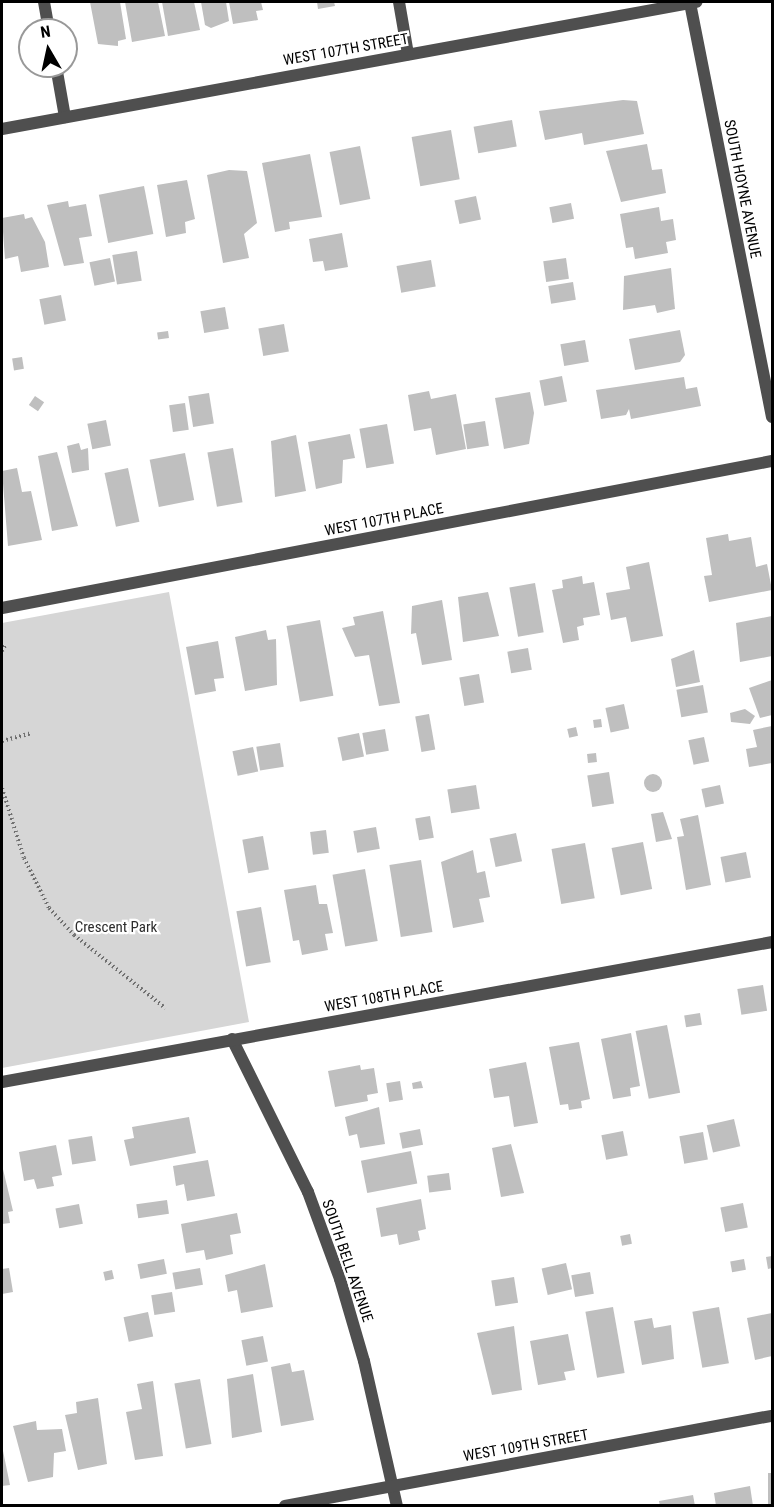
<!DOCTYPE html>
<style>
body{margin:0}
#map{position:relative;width:774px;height:1507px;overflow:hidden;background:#fff;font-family:"Roboto Condensed",sans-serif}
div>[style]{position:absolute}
.green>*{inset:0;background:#d6d6d6}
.building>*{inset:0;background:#bfbfbf;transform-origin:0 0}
.round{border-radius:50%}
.path>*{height:4px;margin-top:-2px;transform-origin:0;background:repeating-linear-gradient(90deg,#717171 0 1.5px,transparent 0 4.5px)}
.minor>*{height:12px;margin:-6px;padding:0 6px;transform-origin:6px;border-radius:6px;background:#4f4f4f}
span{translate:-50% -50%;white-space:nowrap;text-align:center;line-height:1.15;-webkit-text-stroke:4.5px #fff;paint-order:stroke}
.street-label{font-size:15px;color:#000}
.park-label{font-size:15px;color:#2d2d2d}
.frame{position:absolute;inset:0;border:3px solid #000;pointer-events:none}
.north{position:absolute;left:18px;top:18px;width:60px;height:60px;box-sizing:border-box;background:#fff;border:2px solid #999;border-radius:50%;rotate:351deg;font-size:16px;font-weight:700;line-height:24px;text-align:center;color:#000}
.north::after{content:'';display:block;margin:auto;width:21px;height:27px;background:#000;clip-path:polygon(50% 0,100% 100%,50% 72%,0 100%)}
</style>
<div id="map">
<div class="green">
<i style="clip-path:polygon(169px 592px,249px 1022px,2px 1068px,2px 623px)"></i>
</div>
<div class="building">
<i style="clip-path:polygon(90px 2px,120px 2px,126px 39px,118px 41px,118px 46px,98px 44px)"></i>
<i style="clip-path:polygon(125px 2px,158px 2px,165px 36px,132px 42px)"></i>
<i style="clip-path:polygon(162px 2px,194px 2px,200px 30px,168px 36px)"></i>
<i style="clip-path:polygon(201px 2px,226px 2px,229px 21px,211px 28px,205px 25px)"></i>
<i style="clip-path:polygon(229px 2px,261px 2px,263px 10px,256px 11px,258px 20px,233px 24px)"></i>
<i style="clip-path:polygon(317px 2px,334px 2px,335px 6px,318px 9px)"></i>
<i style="clip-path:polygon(623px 100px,637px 101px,644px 134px,584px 145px,582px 133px,545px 140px,539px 111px)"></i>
<i style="left:512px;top:120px;width:27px;height:39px;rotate:80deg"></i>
<i style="left:451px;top:130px;width:50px;height:40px;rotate:80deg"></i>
<i style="clip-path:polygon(647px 144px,652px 170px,662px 169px,666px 193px,621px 202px,606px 151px)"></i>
<i style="left:360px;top:146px;width:54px;height:31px;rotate:79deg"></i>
<i style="clip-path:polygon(310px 154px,322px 217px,289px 222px,290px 229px,275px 232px,262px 163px)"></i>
<i style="clip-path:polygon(229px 170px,247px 171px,257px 223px,244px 234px,249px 258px,223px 263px,207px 175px)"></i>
<i style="clip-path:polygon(187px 180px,195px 219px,185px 222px,186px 233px,166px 237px,157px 185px)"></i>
<i style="left:144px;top:186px;width:49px;height:46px;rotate:79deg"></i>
<i style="left:476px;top:196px;width:24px;height:22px;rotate:78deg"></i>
<i style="clip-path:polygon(68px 201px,69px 207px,86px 204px,92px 236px,79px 238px,84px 263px,64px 266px,47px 205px)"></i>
<i style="left:571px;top:203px;width:16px;height:22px;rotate:79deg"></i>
<i style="clip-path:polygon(659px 207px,661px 221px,673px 219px,676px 240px,666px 242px,668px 253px,635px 259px,633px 247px,626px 248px,620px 214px)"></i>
<i style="clip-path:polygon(24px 214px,25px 219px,32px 217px,45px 242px,49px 267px,21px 272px,18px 256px,5px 259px,2px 218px)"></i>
<i style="clip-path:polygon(342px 233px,348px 267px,325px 271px,323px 261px,313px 262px,309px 239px)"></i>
<i style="left:137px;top:251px;width:30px;height:25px;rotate:81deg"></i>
<i style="left:110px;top:258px;width:24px;height:21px;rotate:78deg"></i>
<i style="left:566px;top:258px;width:21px;height:23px;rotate:82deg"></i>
<i style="left:431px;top:260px;width:27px;height:35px;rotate:80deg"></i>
<i style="clip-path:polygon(671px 268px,675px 309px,657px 313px,655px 305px,623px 310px,624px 276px)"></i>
<i style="left:573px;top:282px;width:18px;height:25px;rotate:81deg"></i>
<i style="left:61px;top:295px;width:26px;height:22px;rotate:79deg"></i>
<i style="left:225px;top:307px;width:22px;height:25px;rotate:80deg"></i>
<i style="left:284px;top:324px;width:28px;height:26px;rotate:80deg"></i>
<i style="clip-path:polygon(680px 330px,685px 355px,680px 362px,635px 370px,629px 339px)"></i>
<i style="left:168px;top:331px;width:7px;height:11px;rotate:82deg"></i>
<i style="left:585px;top:340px;width:22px;height:25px;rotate:80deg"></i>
<i style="left:22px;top:357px;width:12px;height:10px;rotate:81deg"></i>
<i style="left:562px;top:376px;width:26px;height:23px;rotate:79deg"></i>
<i style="clip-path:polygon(684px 377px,686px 389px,697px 387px,701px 406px,631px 419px,629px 409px,626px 415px,601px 419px,596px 390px)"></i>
<i style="clip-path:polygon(429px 391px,431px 399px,456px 394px,466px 449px,436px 455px,431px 428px,414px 431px,408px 395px)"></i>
<i style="clip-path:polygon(530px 392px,534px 413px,529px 444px,504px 449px,495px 398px)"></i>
<i style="left:209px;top:393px;width:31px;height:21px;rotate:81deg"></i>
<i style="left:35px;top:396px;width:11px;height:11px;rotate:34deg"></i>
<i style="left:185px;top:403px;width:27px;height:16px;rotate:82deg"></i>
<i style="left:106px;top:420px;width:26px;height:19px;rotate:79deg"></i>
<i style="left:485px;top:421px;width:25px;height:22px;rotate:81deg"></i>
<i style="left:387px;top:424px;width:40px;height:28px;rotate:80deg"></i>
<i style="clip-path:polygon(350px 434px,355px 458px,343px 460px,342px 483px,316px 489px,308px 442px)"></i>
<i style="clip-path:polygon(296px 435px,306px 491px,275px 497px,271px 441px)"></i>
<i style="clip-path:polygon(79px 443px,81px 450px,88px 448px,89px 470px,72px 473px,67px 446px)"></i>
<i style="left:233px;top:448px;width:55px;height:26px;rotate:80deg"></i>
<i style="clip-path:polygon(57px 452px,78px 526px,52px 531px,38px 456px)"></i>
<i style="left:185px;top:453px;width:48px;height:36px;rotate:79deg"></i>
<i style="clip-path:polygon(17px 468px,22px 492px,31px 491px,42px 540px,8px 546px,2px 471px)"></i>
<i style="left:128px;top:468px;width:55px;height:24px;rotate:78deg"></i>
<i style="clip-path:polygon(728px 534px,729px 541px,751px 537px,756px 567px,767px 564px,772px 590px,709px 602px,704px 576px,712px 575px,706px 538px)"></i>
<i style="clip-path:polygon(649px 562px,663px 636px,631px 642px,626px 617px,611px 620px,606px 593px,630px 589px,626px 567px)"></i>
<i style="clip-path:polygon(582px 576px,583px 584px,594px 582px,600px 615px,583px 618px,584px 625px,577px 627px,579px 640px,563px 643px,552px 590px,563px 588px,562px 580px)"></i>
<i style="left:535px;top:583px;width:50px;height:26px;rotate:80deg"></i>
<i style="clip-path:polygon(488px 592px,499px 636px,463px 642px,458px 597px)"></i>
<i style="clip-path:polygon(442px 600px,452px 660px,422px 665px,416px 633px,411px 634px,412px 606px)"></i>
<i style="clip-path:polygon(383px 611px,400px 703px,379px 706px,369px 655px,355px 657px,342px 628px,355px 625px,353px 617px)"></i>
<i style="clip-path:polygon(772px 616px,772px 656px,740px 662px,736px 623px)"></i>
<i style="left:320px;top:620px;width:77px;height:34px;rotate:80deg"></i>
<i style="clip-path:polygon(266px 630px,268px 640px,276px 639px,277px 685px,245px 691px,235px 637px)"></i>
<i style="clip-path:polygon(218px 641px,224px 678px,214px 679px,216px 691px,195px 695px,186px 647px)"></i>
<i style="left:528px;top:648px;width:22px;height:21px;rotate:80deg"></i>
<i style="clip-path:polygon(694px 650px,700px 682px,676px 687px,671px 659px)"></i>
<i style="left:479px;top:674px;width:29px;height:20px;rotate:80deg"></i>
<i style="clip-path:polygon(772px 680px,772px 715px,760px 718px,749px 688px)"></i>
<i style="left:703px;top:685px;width:28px;height:27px;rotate:80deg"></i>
<i style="left:624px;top:704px;width:25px;height:19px;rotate:78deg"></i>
<i style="clip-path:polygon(745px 709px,755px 716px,750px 724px,731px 722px,730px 713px)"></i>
<i style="left:429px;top:714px;width:36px;height:14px;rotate:80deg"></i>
<i style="left:601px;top:719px;width:8px;height:8px;rotate:83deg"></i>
<i style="clip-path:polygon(772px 726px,772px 763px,749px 767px,746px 749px,757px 747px,753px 730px)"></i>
<i style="left:576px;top:727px;width:9px;height:9px;rotate:77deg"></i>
<i style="left:385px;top:729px;width:22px;height:23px;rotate:80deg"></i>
<i style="left:359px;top:733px;width:24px;height:22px;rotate:78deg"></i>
<i style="left:704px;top:737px;width:25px;height:16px;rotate:78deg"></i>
<i style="left:280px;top:743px;width:24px;height:24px;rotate:81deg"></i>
<i style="left:253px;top:747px;width:25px;height:21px;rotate:78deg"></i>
<i style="left:596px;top:753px;width:9px;height:9px;rotate:84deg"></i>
<i style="left:609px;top:772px;width:32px;height:22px;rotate:81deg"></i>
<i class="round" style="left:644px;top:774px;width:18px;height:18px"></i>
<i style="left:476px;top:785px;width:24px;height:29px;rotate:81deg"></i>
<i style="left:720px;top:785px;width:19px;height:19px;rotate:78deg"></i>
<i style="clip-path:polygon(663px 812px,672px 839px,656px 842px,651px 814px)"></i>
<i style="clip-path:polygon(698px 815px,711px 885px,686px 890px,677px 837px,684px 836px,680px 819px)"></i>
<i style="left:430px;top:816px;width:22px;height:15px;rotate:80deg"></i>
<i style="left:376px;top:827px;width:22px;height:23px;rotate:80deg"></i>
<i style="left:326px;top:830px;width:23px;height:16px;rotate:83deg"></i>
<i style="left:516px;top:833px;width:29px;height:27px;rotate:78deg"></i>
<i style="left:263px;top:836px;width:34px;height:21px;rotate:80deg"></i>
<i style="left:643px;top:842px;width:48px;height:32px;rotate:79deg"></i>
<i style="left:585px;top:843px;width:56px;height:34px;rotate:80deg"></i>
<i style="clip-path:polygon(473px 850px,477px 873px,485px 871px,490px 897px,479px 899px,484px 922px,453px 928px,441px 862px)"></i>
<i style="left:746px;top:852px;width:26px;height:26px;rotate:79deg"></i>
<i style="left:421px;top:860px;width:73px;height:32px;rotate:81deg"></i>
<i style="left:365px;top:869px;width:73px;height:33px;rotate:80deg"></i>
<i style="clip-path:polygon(316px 885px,319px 904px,327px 904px,333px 933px,325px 934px,328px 950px,302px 955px,299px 940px,293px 941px,284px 890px)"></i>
<i style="left:261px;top:907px;width:56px;height:25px;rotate:80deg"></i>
<i style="left:763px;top:985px;width:26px;height:26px;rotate:81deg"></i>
<i style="left:700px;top:1013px;width:12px;height:16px;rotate:81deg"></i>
<i style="left:667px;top:1025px;width:69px;height:32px;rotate:79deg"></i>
<i style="clip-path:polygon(631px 1033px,640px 1086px,630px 1088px,631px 1096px,613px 1099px,601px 1039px)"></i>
<i style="clip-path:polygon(579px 1042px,590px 1099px,581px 1101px,582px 1108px,569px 1110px,568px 1104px,560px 1105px,549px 1047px)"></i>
<i style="clip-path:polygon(526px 1062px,538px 1123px,514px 1127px,509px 1096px,494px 1098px,489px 1069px)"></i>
<i style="clip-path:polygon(360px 1065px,361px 1070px,374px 1068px,378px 1093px,367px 1095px,368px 1101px,335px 1107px,328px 1071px)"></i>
<i style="left:400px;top:1081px;width:19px;height:14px;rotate:81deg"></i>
<i style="clip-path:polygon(421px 1081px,423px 1088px,413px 1089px,412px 1083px)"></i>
<i style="clip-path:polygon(379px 1107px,385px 1144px,360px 1148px,357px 1134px,349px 1136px,345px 1117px)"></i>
<i style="clip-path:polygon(189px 1117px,196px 1153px,130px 1166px,124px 1140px,134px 1138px,132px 1127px)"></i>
<i style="left:734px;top:1119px;width:28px;height:28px;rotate:77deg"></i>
<i style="left:420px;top:1129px;width:16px;height:21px;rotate:79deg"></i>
<i style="left:623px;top:1131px;width:25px;height:22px;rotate:79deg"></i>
<i style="left:703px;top:1132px;width:28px;height:24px;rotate:80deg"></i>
<i style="left:92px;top:1136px;width:25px;height:24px;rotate:81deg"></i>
<i style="clip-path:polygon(511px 1144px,524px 1193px,501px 1197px,492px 1148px)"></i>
<i style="clip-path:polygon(56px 1145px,62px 1175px,52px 1177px,54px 1186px,37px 1189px,34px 1179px,24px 1181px,19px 1152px)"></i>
<i style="left:411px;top:1151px;width:33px;height:51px;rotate:79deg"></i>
<i style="clip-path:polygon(208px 1160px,215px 1196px,187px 1201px,184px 1184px,176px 1186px,173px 1166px)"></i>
<i style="clip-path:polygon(2px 1165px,13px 1211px,8px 1212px,10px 1223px,2px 1224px)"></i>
<i style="left:449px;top:1173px;width:17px;height:22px;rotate:83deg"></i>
<i style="clip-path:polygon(421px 1199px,426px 1229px,418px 1231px,420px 1240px,399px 1245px,397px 1234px,381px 1237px,376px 1208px)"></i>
<i style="left:167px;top:1200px;width:14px;height:31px;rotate:82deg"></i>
<i style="left:743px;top:1203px;width:25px;height:23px;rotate:79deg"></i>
<i style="left:79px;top:1204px;width:20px;height:24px;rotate:79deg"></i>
<i style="clip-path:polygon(237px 1213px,241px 1233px,230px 1235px,233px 1254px,206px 1260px,204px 1250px,186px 1253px,181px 1224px)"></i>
<i style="left:630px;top:1234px;width:10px;height:10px;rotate:79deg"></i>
<i style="clip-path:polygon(772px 1256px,772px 1268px,768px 1269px,766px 1257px)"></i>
<i style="left:164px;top:1259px;width:15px;height:27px;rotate:79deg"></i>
<i style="left:744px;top:1259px;width:11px;height:14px;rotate:80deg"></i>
<i style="left:566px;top:1263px;width:27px;height:25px;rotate:77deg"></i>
<i style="clip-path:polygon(265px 1264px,273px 1307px,241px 1313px,237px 1290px,228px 1292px,225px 1275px)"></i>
<i style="clip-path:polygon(9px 1268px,13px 1292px,2px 1294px,2px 1269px)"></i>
<i style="left:200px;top:1268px;width:17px;height:28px;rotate:80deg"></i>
<i style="left:112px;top:1270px;width:9px;height:9px;rotate:77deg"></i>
<i style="left:590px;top:1272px;width:22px;height:19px;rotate:80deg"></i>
<i style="left:514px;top:1277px;width:26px;height:23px;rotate:81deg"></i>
<i style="left:172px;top:1292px;width:20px;height:21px;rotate:81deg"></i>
<i style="left:613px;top:1307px;width:67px;height:28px;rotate:80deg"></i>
<i style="left:719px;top:1307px;width:57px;height:27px;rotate:80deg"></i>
<i style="left:148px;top:1312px;width:25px;height:25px;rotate:78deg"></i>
<i style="clip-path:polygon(772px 1313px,772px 1356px,755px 1360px,747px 1318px)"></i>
<i style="clip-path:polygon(652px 1318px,654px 1328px,671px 1325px,674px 1359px,642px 1365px,634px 1321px)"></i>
<i style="clip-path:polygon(514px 1326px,522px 1390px,492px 1395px,477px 1333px)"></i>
<i style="clip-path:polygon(568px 1334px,575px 1370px,564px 1372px,566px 1380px,538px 1385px,530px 1341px)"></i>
<i style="left:263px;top:1336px;width:26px;height:22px;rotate:79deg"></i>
<i style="clip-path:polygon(290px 1363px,292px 1372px,304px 1370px,314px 1420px,281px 1426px,271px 1367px)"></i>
<i style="clip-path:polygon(253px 1374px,262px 1432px,232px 1438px,227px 1379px)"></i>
<i style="left:200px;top:1379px;width:66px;height:26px;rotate:80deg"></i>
<i style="clip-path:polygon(153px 1381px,163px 1456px,135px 1460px,126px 1412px,142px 1409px,137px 1384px)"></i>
<i style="clip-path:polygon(98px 1398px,107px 1464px,78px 1470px,65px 1415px,77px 1413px,76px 1402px)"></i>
<i style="clip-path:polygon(36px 1421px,37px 1430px,62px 1429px,66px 1451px,54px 1453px,53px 1477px,28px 1482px,13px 1426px)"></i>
<i style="clip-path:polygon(2px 1446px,10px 1485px,2px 1486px)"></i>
<i style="left:772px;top:1473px;width:33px;height:4px;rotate:90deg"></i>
<i style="clip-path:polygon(750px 1486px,753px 1506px,716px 1506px,714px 1493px)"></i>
<i style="clip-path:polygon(693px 1495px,695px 1506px,660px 1506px,659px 1501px)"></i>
</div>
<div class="path">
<i style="left:2px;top:651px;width:8px;rotate:-60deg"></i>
<i style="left:2px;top:741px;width:31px;rotate:-15deg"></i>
<i style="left:2px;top:788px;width:73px;rotate:72.6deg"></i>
<i style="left:24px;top:858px;width:56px;rotate:63.4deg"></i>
<i style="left:49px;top:908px;width:37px;rotate:47deg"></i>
<i style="left:74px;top:935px;width:117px;rotate:38.7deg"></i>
</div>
<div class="minor">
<i style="left:44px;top:2px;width:28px;rotate:80deg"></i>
<i style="left:399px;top:2px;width:53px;rotate:80.2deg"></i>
<i style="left:690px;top:3px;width:422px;rotate:78.8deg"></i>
<i style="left:56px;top:66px;width:52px;rotate:80deg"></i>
<i style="left:2px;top:129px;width:706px;rotate:-10.37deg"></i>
<i style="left:2px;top:608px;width:784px;rotate:-10.81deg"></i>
<i style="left:232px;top:1039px;width:171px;rotate:63.6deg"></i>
<i style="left:308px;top:1192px;width:93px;rotate:69.8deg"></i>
<i style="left:340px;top:1279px;width:85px;rotate:73.7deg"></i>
<i style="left:364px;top:1361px;width:149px;rotate:77.2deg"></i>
<i style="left:2px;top:1082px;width:783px;rotate:-10.3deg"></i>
<i style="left:285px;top:1506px;width:495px;rotate:-10.5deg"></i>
</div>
<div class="street-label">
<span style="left:346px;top:50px;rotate:-10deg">WEST 107TH STREET</span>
<span style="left:742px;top:189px;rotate:79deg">SOUTH HOYNE AVENUE</span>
<span style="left:384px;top:520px;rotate:-11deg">WEST 107TH PLACE</span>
<span style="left:384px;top:997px;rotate:-10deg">WEST 108TH PLACE</span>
<span style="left:347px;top:1261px;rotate:71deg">SOUTH BELL AVENUE</span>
<span style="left:526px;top:1446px;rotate:-10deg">WEST 109TH STREET</span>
</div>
<div class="park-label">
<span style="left:116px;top:928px">Crescent Park</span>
</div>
<div class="frame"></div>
<div class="north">N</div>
</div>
